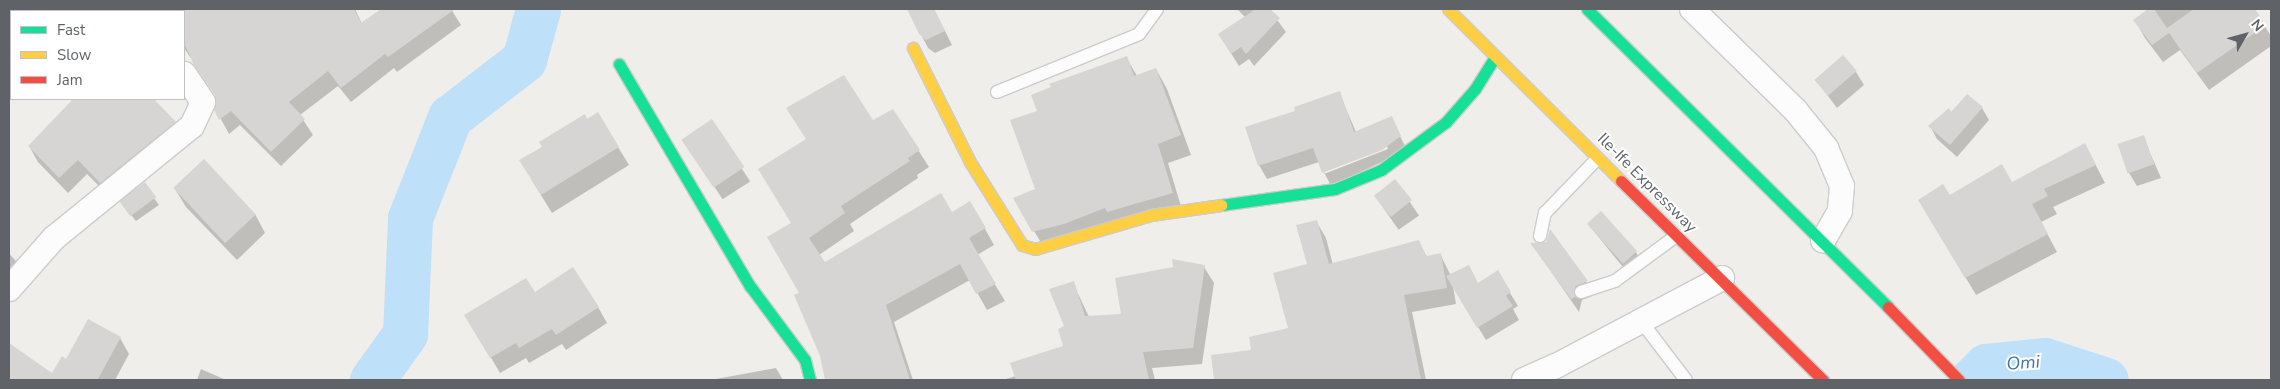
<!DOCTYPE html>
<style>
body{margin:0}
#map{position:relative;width:2280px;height:389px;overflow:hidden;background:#efeeea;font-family:"Nunito Sans",sans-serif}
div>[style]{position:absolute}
.shadow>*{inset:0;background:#0003;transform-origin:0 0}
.river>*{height:45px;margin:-22.5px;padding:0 22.5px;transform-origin:22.5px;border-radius:22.5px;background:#bfe0f9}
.building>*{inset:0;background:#d6d5d3;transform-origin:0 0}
.roads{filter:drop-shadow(1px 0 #cbcccc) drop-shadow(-1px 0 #cbcccc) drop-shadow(0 1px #cbcccc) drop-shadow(0 -1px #cbcccc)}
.lane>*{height:12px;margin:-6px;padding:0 6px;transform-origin:6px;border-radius:6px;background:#fdfcfc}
.street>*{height:24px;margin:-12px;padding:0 12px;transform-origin:12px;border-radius:12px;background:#fdfcfc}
.fast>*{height:11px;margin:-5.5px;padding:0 5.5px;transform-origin:5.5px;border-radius:5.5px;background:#16e098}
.slow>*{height:11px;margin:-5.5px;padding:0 5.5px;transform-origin:5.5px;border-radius:5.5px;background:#ffcf43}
.jam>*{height:11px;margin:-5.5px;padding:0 5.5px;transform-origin:5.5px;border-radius:5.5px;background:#f24e42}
span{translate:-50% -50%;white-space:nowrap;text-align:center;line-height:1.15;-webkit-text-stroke:4px #fff;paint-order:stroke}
.street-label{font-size:16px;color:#5f6368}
.water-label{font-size:18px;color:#4174aa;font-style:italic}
.frame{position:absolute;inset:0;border:10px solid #5f6368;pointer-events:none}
.legend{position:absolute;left:10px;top:10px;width:175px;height:90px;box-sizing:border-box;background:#fff;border:1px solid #bfc1c3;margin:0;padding:6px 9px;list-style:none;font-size:15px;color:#5f6368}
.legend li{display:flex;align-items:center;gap:10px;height:25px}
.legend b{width:25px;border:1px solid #bfc1c3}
.north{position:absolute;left:2220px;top:10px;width:50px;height:50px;-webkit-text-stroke:4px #fff;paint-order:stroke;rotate:52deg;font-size:14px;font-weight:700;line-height:20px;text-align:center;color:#5f6368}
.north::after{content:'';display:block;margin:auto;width:18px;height:22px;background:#5f6368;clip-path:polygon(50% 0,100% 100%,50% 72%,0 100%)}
</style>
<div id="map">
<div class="shadow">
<i style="left:34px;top:9px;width:48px;height:3px"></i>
<i style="clip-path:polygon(170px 9px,355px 9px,362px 24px,383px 9px,451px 9px,461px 25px,397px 72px,394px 68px,351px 102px,338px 86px,300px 115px,313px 135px,281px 166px,240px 125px,229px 134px,216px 110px,216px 95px,184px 48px,184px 11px)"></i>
<i style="clip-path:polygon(908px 9px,934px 9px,952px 45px,935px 53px,928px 48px)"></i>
<i style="clip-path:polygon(1237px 9px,1269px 9px,1286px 32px,1254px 66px,1249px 59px,1239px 66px,1227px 47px,1245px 17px)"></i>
<i style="clip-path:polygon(2150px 9px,2254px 9px,2271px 36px,2271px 46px,2209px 90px,2180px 50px,2163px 62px,2145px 38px,2135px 20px)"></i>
<i style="clip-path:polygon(1126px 57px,1137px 76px,1156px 69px,1167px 89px,1191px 155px,1168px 163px,1183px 213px,1047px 252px,1014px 199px,1036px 190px,1039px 111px)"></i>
<i style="clip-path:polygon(1856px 72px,1864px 85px,1837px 108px,1816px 80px)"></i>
<i style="clip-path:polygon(evenodd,1339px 93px,1356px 132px,1391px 118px,1407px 150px,1331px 186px,1319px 162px,1267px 179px,1259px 165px,1297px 112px,1339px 93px,1387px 146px,1388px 149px,1324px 174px,1324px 171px,1387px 146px)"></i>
<i style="clip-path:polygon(75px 99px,152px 99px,175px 122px,183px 137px,110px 197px,87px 174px,68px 193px,38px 162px,29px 146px)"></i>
<i style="clip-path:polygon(1982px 108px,1989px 120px,1957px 157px,1937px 139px,1930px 126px,1951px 114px)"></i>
<i style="clip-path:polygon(893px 111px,929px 167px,917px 175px,918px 178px,850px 224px,854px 231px,819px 255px,824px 264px,952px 213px,985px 229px,994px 245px,977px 255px,1005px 301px,987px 310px,970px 280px,894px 322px,913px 380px,827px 380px,792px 223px,872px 122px)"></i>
<i style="clip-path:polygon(587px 120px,618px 147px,629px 165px,552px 213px,531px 179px)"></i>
<i style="left:711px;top:121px;width:72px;height:33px;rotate:57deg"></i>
<i style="clip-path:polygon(2143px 137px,2161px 178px,2137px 186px,2129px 173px)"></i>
<i style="clip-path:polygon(2085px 144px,2105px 183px,2053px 207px,2057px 214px,2041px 222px,2057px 252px,1976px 295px,1920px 200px,2012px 184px)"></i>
<i style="left:1395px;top:181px;width:42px;height:25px;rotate:55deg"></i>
<i style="clip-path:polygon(144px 184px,159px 205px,136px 221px,121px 203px)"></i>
<i style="clip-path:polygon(175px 189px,255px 214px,265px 233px,237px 260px,186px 207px)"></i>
<i style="clip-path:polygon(1316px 221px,1326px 238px,1333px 265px,1418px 241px,1427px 257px,1440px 254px,1451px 276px,1478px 284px,1497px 272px,1518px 306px,1513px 309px,1519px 320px,1486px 340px,1453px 286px,1456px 304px,1412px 312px,1426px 380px,1216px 380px,1212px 356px,1253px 351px,1290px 329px,1308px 265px)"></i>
<i style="clip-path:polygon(1588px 224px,1636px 252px,1643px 265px,1631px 277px)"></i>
<i style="clip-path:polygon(1551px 231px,1595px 295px,1582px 300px,1579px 312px,1532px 244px,1547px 243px)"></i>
<i style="clip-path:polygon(9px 253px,24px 271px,9px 290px)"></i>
<i style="clip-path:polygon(1204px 267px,1214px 283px,1202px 364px,1152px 368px,1155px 380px,1002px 380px,1016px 376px,1065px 347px,1073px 283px,1089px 317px,1123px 315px)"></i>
<i style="clip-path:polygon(534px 294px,598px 307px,607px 323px,566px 350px,562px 344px,529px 363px,526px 358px,500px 373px,466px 315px)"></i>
<i style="clip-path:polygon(120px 338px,129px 354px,115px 380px,9px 380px,9px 344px,53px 375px,66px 360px)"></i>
<i style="clip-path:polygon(776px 368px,783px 380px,710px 380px)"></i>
<i style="clip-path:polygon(201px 369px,226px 380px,197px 380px)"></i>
</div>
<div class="river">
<i style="left:372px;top:380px;width:57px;rotate:-54.3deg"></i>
<i style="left:405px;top:334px;width:116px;rotate:-87.5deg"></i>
<i style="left:410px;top:218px;width:109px;rotate:-68.4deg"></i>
<i style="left:450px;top:117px;width:93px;rotate:-37.6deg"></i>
<i style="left:524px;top:60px;width:53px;rotate:-74.6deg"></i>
<i style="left:1972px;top:380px;width:20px;rotate:-45deg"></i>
<i style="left:1986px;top:366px;width:59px;rotate:-5.8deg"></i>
<i style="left:2045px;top:360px;width:64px;rotate:18.2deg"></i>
</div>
<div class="building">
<i style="clip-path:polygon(184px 9px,354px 9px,361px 23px,381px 9px,455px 9px,388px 57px,385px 54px,341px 88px,328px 71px,289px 102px,305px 119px,271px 152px,231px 111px,219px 120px,214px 110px,215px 95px,194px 65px,184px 43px)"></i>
<i style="clip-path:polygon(907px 9px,934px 9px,945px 31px,926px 40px,919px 34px)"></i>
<i style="clip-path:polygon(1256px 9px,1270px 9px,1280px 18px,1246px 54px,1241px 47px,1231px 54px,1218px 34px)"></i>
<i style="clip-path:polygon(2148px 9px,2154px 9px,2167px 28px,2194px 9px,2255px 9px,2266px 25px,2197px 73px,2169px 33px,2152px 45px,2133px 20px)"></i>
<i style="left:1843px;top:55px;width:21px;height:38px;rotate:49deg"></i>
<i style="clip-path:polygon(1127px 56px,1134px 76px,1156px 68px,1181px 135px,1158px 144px,1173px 193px,1107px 212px,1105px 208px,1064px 224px,1032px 232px,1013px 198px,1035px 189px,1010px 120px,1037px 111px,1031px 95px,1051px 87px,1049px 84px)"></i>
<i style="clip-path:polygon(844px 75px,873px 120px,893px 109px,920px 150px,908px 158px,910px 161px,841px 206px,845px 213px,809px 238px,825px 262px,941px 193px,952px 212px,970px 201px,986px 228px,969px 238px,996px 284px,976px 294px,960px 264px,886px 305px,910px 380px,825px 380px,820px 356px,794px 295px,799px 293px,767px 237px,791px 223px,758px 169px,806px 139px,786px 108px)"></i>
<i style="clip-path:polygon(1340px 91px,1354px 132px,1392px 116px,1401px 136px,1382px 150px,1322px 173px,1313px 148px,1258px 166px,1245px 127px,1295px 111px,1294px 107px)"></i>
<i style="clip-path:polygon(1967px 94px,1983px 107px,1950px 145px,1928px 126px,1949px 108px,1951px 112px)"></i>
<i style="clip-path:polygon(73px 99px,154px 99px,176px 122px,100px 183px,78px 160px,59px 178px,28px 146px)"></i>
<i style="clip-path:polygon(598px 112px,619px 147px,541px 195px,519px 160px,542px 147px,539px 142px,585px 114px,587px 119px)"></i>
<i style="left:712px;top:119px;width:58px;height:37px;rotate:56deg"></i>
<i style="left:2144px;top:135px;width:31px;height:28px;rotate:71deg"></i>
<i style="clip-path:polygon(2085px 143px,2096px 165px,2044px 189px,2048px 196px,2032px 204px,2048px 234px,1965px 278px,1918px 200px,1943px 184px,1950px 195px,2002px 164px,2012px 182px)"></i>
<i style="left:204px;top:159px;width:76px;height:42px;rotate:47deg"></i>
<i style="left:1395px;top:179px;width:27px;height:27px;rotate:51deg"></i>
<i style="left:145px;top:182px;width:19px;height:32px;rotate:54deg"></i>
<i style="left:1601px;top:211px;width:54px;height:19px;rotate:48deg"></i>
<i style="clip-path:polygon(1317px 220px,1329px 264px,1419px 240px,1426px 256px,1441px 253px,1447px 288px,1404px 295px,1421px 380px,1214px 380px,1211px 355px,1251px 350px,1249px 337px,1288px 328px,1273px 273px,1307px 264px,1296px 225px)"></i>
<i style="clip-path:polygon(1550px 229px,1588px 281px,1575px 286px,1575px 297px,1571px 299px,1530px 243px,1546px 242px)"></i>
<i style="clip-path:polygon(1172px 259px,1205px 265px,1193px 348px,1143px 352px,1149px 380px,1016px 380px,1010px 363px,1063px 346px,1058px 329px,1064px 326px,1049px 289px,1074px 281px,1085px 316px,1121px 314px,1115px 278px,1173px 267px)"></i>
<i style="clip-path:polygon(1469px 265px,1478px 283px,1498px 270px,1511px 292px,1506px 296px,1513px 306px,1477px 328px,1446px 276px)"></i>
<i style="clip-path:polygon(573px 267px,599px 307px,556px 335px,552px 329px,519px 348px,516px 343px,490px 358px,464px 315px,526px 278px,535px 292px)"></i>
<i style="clip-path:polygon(88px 319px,121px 337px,98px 379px,100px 380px,9px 380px,9px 343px,52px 373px,62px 356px,66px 359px)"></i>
</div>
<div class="roads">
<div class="lane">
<i style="left:997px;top:92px;width:153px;rotate:-22.2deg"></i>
<i style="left:1139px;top:34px;width:31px;rotate:-54deg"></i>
<i style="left:1540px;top:236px;width:24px;rotate:-78deg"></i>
<i style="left:1545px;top:213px;width:76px;rotate:-46.1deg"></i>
<i style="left:1581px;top:292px;width:36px;rotate:-18deg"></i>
<i style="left:1615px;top:281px;width:76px;rotate:-36.4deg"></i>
<i style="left:1641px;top:321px;width:74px;rotate:52.7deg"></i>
</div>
<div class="street">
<i style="left:125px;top:9px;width:3px;rotate:45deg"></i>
<i style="left:1692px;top:9px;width:146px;rotate:44.4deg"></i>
<i style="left:1796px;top:111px;width:48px;rotate:51deg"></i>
<i style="left:1826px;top:148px;width:41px;rotate:67.2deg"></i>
<i style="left:1842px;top:186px;width:25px;rotate:95deg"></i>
<i style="left:1840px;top:211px;width:34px;rotate:120deg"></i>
<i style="left:9px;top:289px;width:68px;rotate:-48.6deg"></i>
<i style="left:54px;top:238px;width:178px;rotate:-39.1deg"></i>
<i style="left:192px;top:126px;width:26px;rotate:-65deg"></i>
<i style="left:203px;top:102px;width:34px;rotate:-124deg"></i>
<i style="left:1524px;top:380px;width:35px;rotate:-24deg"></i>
<i style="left:1556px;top:366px;width:188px;rotate:-27.9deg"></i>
</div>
<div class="fast">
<i style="left:1587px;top:9px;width:424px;rotate:44.7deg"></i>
<i style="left:619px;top:64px;width:258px;rotate:59.5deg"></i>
<i style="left:750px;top:286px;width:92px;rotate:53.4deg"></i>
<i style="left:805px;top:360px;width:21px;rotate:76deg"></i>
<i style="left:1221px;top:205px;width:115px;rotate:-8deg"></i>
<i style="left:1335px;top:189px;width:50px;rotate:-22.4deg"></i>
<i style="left:1381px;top:170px;width:81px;rotate:-36.4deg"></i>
<i style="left:1446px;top:122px;width:44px;rotate:-48.7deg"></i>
<i style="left:1475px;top:89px;width:38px;rotate:-58deg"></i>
</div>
<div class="slow">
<i style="left:1448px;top:9px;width:244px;rotate:44.8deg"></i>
<i style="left:913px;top:48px;width:127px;rotate:63.4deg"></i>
<i style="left:970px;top:162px;width:98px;rotate:57.9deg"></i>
<i style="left:1022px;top:245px;width:14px;rotate:17deg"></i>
<i style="left:1035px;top:249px;width:121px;rotate:-16.3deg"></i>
<i style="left:1151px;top:215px;width:71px;rotate:-8.1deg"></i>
</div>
<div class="jam">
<i style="left:1621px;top:181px;width:284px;rotate:44.6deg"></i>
<i style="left:1888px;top:307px;width:102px;rotate:45.8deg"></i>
</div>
</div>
<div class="street-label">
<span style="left:1647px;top:183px;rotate:45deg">Ile-Ife Expressway</span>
</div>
<div class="water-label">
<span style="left:2023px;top:363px;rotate:-4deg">Omi</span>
</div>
<div class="frame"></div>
<ul class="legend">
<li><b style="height:6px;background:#16e098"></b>Fast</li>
<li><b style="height:6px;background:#ffcf43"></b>Slow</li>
<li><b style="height:6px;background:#f24e42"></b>Jam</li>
</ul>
<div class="north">N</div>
</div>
